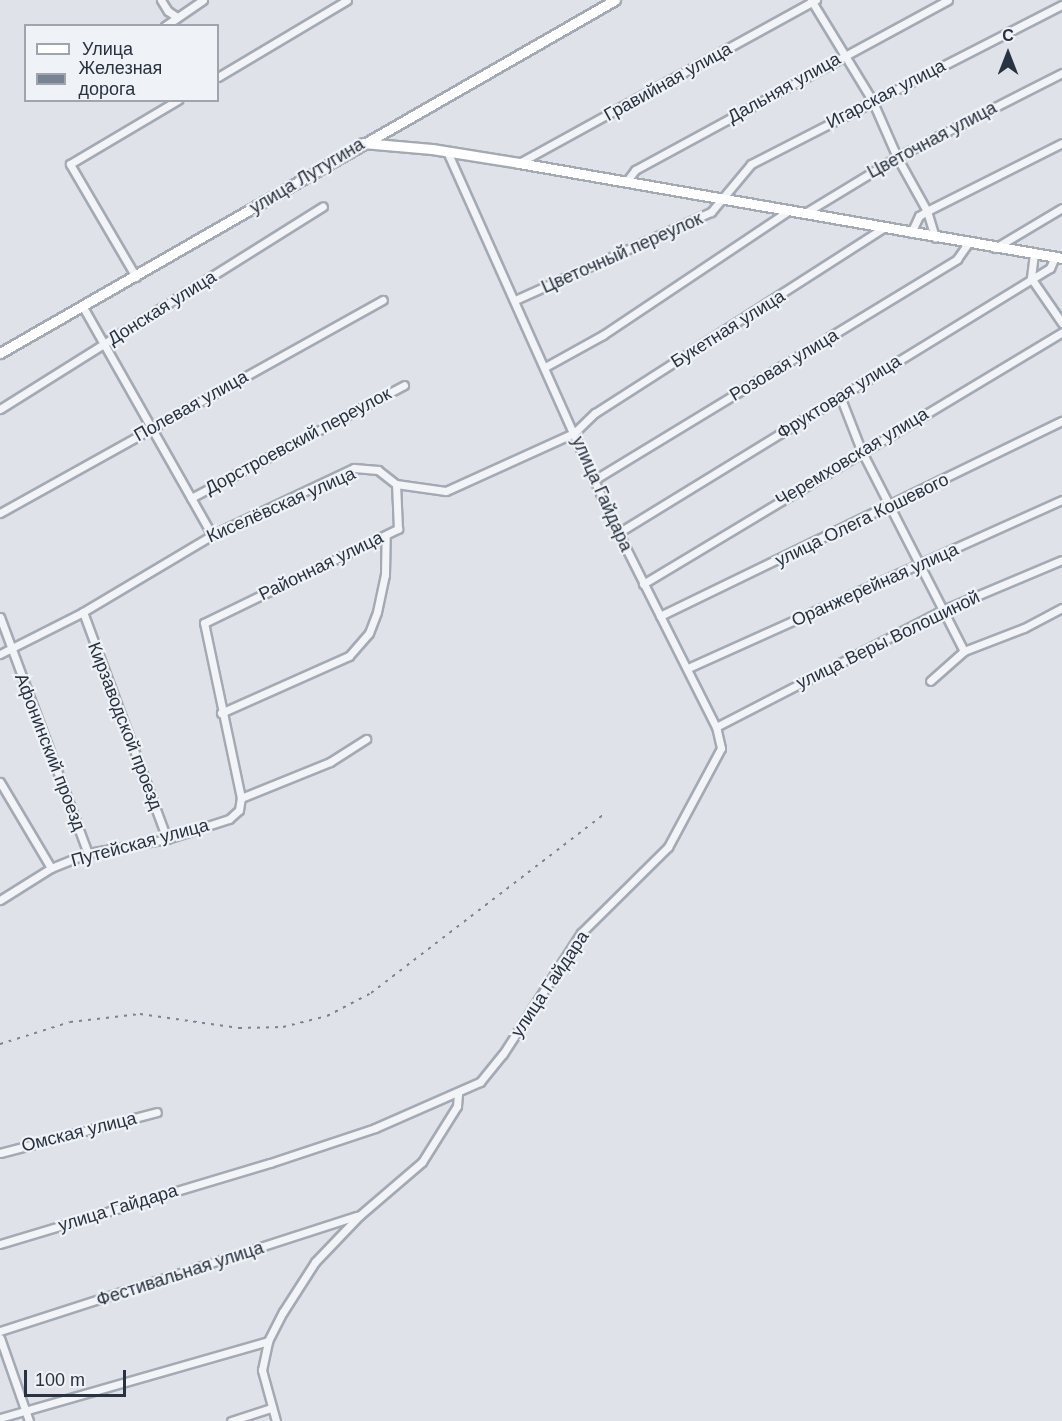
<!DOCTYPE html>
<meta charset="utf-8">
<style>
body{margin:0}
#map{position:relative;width:1062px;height:1421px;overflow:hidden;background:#dfe3e9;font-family:Arial,sans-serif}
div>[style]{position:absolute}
.roads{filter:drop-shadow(2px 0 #a4aab3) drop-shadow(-2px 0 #a4aab3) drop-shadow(0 2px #a4aab3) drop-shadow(0 -2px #a4aab3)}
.minor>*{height:7px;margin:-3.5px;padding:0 3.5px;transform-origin:3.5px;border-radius:3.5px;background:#f2f4f7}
.secondary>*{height:9px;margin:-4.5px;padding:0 4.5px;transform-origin:4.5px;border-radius:4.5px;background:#fff}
.rail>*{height:2px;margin-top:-1px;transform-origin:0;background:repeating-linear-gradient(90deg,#788393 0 3px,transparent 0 9px)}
span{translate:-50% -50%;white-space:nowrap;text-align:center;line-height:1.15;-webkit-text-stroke:4.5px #eff2f6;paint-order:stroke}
.street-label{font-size:18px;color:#283240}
.legend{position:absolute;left:24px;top:24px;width:195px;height:78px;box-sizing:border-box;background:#eff2f6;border:2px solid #9fa5ad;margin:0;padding:8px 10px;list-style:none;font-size:18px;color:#283240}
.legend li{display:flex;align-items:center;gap:12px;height:30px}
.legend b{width:30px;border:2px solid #9fa5ad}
.north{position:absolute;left:978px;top:24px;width:60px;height:60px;-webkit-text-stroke:4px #eff2f6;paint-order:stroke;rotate:0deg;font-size:16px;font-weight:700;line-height:24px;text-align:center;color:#283240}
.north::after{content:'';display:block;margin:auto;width:21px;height:27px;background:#283240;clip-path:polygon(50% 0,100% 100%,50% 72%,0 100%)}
.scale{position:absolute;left:24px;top:1370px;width:102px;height:27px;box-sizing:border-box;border:3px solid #283240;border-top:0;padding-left:8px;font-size:18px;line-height:21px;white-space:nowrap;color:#283240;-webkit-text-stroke:4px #eff2f6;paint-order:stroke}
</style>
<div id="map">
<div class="roads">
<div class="minor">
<i style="left:161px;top:0;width:13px;rotate:58deg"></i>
<i style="left:168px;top:11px;width:11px;rotate:34deg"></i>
<i style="left:811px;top:0;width:117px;rotate:58.6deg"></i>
<i style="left:872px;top:100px;width:62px;rotate:66.3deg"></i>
<i style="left:897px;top:157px;width:62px;rotate:60.9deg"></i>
<i style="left:927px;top:211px;width:28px;rotate:73deg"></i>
<i style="left:165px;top:26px;width:46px;rotate:-34.4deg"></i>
<i style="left:218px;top:77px;width:150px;rotate:-30.8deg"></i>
<i style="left:519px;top:163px;width:339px;rotate:-28.8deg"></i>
<i style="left:626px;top:182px;width:15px;rotate:-53deg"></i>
<i style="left:635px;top:170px;width:356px;rotate:-28.5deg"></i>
<i style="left:805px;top:213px;width:108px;rotate:-31.3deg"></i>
<i style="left:897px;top:157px;width:185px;rotate:-27deg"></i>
<i style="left:911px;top:233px;width:19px;rotate:-65deg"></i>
<i style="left:919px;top:216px;width:9px;rotate:-32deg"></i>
<i style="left:927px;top:211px;width:151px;rotate:-26.7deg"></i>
<i style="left:995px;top:248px;width:78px;rotate:-30.8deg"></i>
<i style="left:1034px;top:253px;width:25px;rotate:97deg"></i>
<i style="left:1031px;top:278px;width:55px;rotate:55.4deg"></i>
<i style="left:136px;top:277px;width:131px;rotate:-120.3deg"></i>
<i style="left:70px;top:164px;width:126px;rotate:-30.7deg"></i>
<i style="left:515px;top:300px;width:215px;rotate:-24.2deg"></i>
<i style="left:711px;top:212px;width:62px;rotate:-50.2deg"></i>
<i style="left:751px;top:164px;width:349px;rotate:-27.1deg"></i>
<i style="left:83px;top:307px;width:262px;rotate:60.5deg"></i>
<i style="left:545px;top:367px;width:66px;rotate:-28.9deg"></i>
<i style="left:603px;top:335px;width:225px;rotate:-33.8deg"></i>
<i style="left:840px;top:396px;width:58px;rotate:68.7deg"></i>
<i style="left:861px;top:450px;width:226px;rotate:62.9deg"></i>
<i style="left:964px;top:651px;width:45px;rotate:138.6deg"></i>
<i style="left:0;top:409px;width:381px;rotate:-32.1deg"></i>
<i style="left:594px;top:480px;width:425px;rotate:-31.3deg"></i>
<i style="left:957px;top:259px;width:19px;rotate:-55deg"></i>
<i style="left:191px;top:498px;width:241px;rotate:-27.9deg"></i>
<i style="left:0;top:513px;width:438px;rotate:-29.1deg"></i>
<i style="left:618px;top:533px;width:507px;rotate:-31.53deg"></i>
<i style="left:1050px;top:268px;width:12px;rotate:-66deg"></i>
<i style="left:643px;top:584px;width:489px;rotate:-31deg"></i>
<i style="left:83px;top:612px;width:242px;rotate:69.7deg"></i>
<i style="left:660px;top:616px;width:447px;rotate:-25.9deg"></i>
<i style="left:0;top:617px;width:252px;rotate:69.6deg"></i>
<i style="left:964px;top:651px;width:64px;rotate:-21deg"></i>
<i style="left:1024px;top:628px;width:43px;rotate:-27.8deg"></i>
<i style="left:0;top:654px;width:93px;rotate:-26.8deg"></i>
<i style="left:83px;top:612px;width:150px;rotate:-30.8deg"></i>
<i style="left:212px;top:535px;width:157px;rotate:-25.3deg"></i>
<i style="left:354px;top:468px;width:24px;rotate:5deg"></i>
<i style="left:378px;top:470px;width:23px;rotate:38deg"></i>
<i style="left:396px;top:484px;width:50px;rotate:8deg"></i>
<i style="left:446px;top:491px;width:141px;rotate:-24.4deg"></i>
<i style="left:574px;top:433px;width:29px;rotate:-44deg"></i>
<i style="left:595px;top:413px;width:342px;rotate:-32.7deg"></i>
<i style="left:688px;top:668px;width:410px;rotate:-24.2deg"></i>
<i style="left:221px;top:713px;width:140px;rotate:-24deg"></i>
<i style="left:349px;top:656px;width:30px;rotate:-49deg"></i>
<i style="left:369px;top:633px;width:22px;rotate:-69deg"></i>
<i style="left:377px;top:612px;width:38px;rotate:-78deg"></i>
<i style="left:385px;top:575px;width:39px;rotate:-89deg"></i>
<i style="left:716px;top:727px;width:255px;rotate:-27.3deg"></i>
<i style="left:943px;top:610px;width:129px;rotate:-22.8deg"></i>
<i style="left:0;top:782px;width:100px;rotate:59.3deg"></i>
<i style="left:241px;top:798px;width:96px;rotate:-22deg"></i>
<i style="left:330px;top:762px;width:43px;rotate:-32.6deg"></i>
<i style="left:0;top:900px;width:60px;rotate:-32.1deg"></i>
<i style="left:51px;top:868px;width:40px;rotate:-22deg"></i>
<i style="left:88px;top:853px;width:80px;rotate:-10deg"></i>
<i style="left:167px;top:839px;width:65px;rotate:-17.9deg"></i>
<i style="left:229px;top:819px;width:13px;rotate:-42deg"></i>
<i style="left:239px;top:810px;width:12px;rotate:-81deg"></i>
<i style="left:241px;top:798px;width:179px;rotate:-101.9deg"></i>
<i style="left:204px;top:623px;width:216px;rotate:-25.9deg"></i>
<i style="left:398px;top:529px;width:45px;rotate:-92.5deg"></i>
<i style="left:0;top:1153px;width:162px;rotate:-14.6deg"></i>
<i style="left:0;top:1244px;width:282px;rotate:-16.7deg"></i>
<i style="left:270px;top:1163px;width:111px;rotate:-18.4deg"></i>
<i style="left:375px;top:1128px;width:115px;rotate:-23.7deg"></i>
<i style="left:480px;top:1082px;width:36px;rotate:-51deg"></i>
<i style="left:503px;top:1054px;width:144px;rotate:-57.2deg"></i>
<i style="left:581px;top:933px;width:122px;rotate:-44.7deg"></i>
<i style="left:668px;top:847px;width:112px;rotate:-61.8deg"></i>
<i style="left:721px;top:748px;width:22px;rotate:-103deg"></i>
<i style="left:716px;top:727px;width:234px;rotate:-116.7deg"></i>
<i style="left:611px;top:518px;width:401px;rotate:-114.1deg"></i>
<i style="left:0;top:1331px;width:375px;rotate:-17.9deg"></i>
<i style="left:0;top:1338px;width:88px;rotate:70.7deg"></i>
<i style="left:0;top:1418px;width:279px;rotate:-16deg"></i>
<i style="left:231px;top:1421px;width:42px;rotate:-18deg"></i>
<i style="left:276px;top:1421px;width:53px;rotate:-105.4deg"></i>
<i style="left:262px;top:1370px;width:30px;rotate:-78deg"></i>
<i style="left:268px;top:1341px;width:33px;rotate:-63deg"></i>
<i style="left:283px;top:1312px;width:59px;rotate:-57.4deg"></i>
<i style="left:315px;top:1262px;width:64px;rotate:-46.3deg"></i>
<i style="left:359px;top:1216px;width:83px;rotate:-40.6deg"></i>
<i style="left:422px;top:1162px;width:66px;rotate:-58deg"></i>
<i style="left:457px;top:1106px;width:12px;rotate:-85deg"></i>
</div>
<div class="secondary">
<i style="left:363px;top:143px;width:69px;rotate:5deg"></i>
<i style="left:432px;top:149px;width:88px;rotate:9.1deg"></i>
<i style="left:519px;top:163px;width:551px;rotate:9.92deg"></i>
<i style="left:0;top:353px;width:709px;rotate:-29.86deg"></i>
</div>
</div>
<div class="rail">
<i style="left:0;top:1044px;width:73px;rotate:-17.4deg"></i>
<i style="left:70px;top:1022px;width:70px;rotate:-6.5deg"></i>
<i style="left:140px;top:1014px;width:100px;rotate:8deg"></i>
<i style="left:239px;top:1028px;width:44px;rotate:-1.3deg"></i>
<i style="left:283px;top:1027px;width:45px;rotate:-14deg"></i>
<i style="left:327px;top:1016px;width:50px;rotate:-27.6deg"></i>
<i style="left:371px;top:993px;width:294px;rotate:-37.5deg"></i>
</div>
<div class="street-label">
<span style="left:668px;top:82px;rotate:-29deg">Гравийная улица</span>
<span style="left:784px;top:88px;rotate:-29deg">Дальняя улица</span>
<span style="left:886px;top:94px;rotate:-27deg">Игарская улица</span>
<span style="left:932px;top:140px;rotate:-28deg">Цветочная улица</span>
<span style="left:307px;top:176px;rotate:-31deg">улица Лутугина</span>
<span style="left:622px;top:253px;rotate:-24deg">Цветочный переулок</span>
<span style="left:162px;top:308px;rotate:-32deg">Донская улица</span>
<span style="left:728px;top:329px;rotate:-32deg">Букетная улица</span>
<span style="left:784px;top:365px;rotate:-31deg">Розовая улица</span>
<span style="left:839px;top:397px;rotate:-32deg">Фруктовая улица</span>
<span style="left:191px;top:406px;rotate:-29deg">Полевая улица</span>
<span style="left:298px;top:441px;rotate:-28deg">Дорстроевский переулок</span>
<span style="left:852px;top:457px;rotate:-31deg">Черемховская улица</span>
<span style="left:602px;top:494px;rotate:66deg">улица Гайдара</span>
<span style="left:281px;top:505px;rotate:-24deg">Киселёвская улица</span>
<span style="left:862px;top:520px;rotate:-26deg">улица Олега Кошевого</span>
<span style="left:321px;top:566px;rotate:-26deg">Районная улица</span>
<span style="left:875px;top:585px;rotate:-24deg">Оранжерейная улица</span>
<span style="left:888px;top:640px;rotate:-26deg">улица Веры Волошиной</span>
<span style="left:125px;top:726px;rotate:69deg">Кирзаводской проезд</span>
<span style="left:50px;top:752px;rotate:69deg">Афонинский проезд</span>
<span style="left:140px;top:843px;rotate:-15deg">Путейская улица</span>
<span style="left:550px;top:984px;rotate:-56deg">улица Гайдара</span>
<span style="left:79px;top:1132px;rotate:-14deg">Омская улица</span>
<span style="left:118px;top:1208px;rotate:-17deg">улица Гайдара</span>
<span style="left:180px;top:1274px;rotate:-18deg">Фестивальная улица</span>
</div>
<ul class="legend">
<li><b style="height:8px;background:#fff"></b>Улица</li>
<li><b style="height:8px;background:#788393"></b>Железная дорога</li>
</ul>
<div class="north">С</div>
<div class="scale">100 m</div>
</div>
